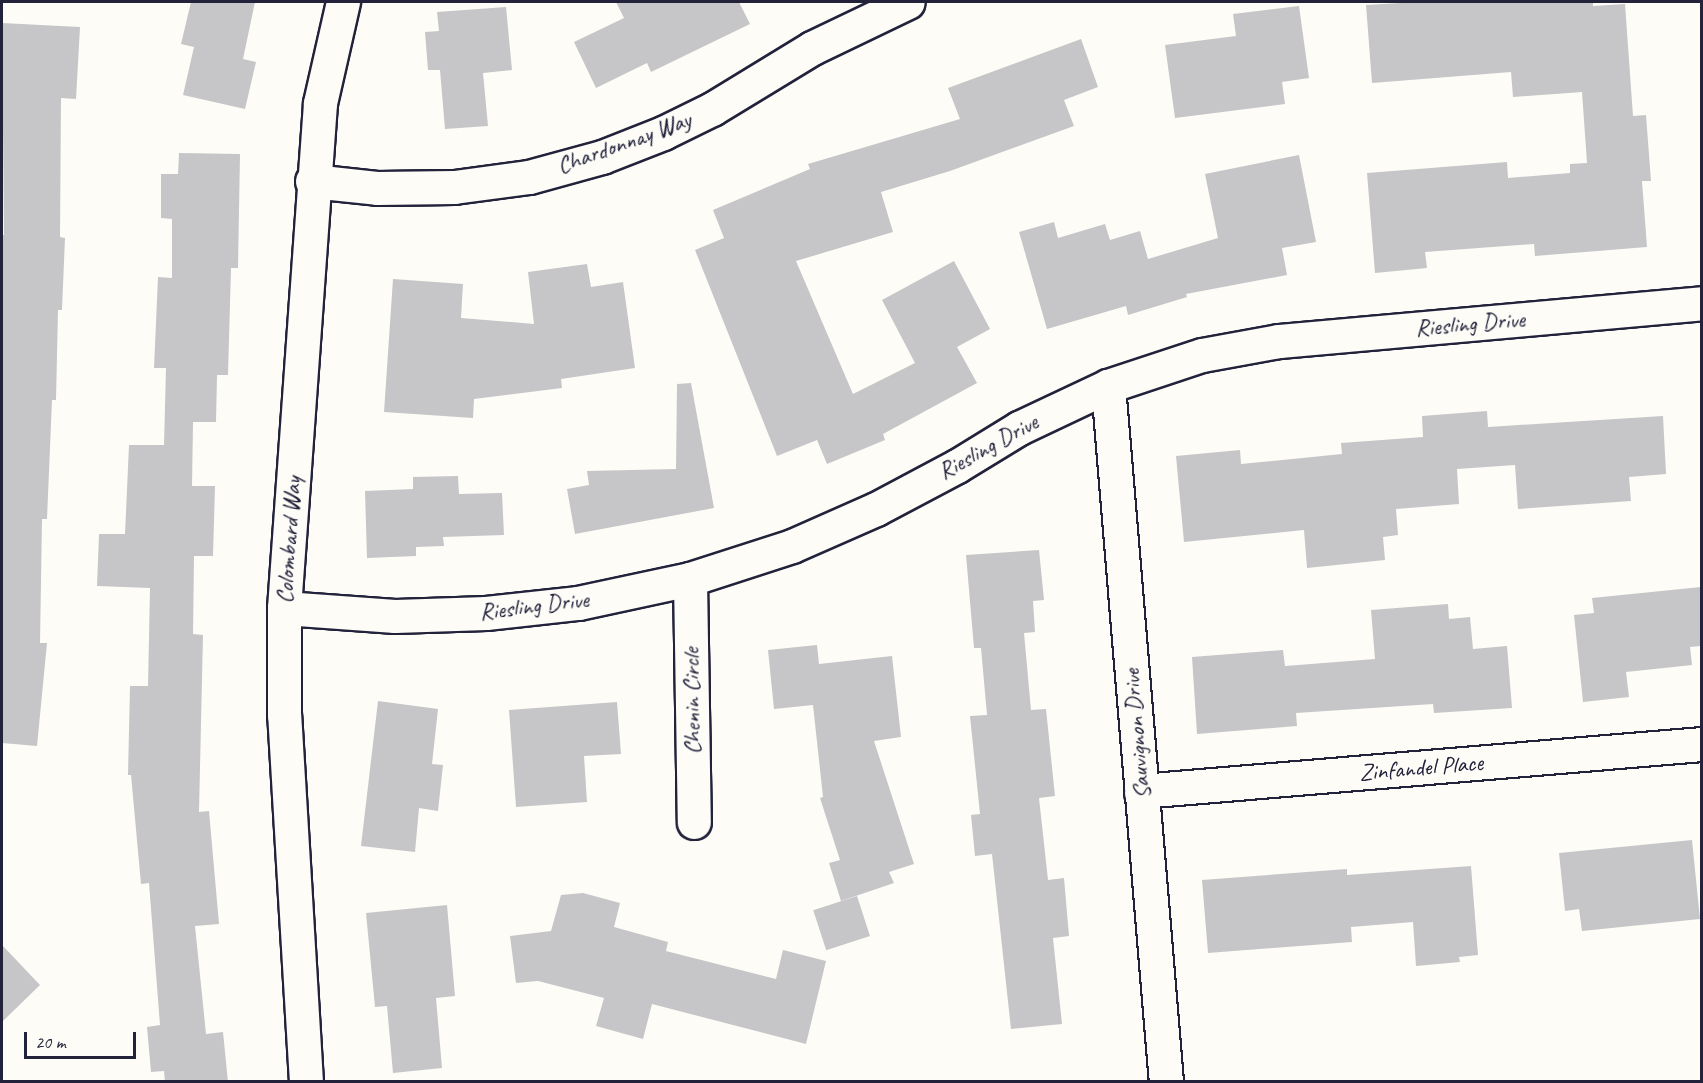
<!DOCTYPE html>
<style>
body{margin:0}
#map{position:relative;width:1703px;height:1083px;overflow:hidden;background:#fdfcf7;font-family:Caveat,sans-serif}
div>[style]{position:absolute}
.building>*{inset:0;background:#c6c6c8;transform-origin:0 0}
.roads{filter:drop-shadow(2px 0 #22223b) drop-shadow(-2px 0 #22223b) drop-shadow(0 2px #22223b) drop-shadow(0 -2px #22223b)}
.street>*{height:33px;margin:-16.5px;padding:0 16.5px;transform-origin:16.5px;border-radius:16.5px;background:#fdfcf7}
span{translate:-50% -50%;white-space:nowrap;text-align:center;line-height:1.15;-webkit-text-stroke:4.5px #fdfcf7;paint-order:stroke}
.street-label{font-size:24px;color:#22223b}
.frame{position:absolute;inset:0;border:3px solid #22223b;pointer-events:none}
.scale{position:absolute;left:24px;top:1032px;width:112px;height:27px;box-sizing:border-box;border:3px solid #22223b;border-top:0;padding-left:8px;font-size:18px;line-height:21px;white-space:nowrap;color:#22223b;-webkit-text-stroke:4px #fdfcf7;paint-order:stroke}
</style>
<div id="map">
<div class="building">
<i style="clip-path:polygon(191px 2px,255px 2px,243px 59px,256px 62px,245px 109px,183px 95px,194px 47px,181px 44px)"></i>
<i style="clip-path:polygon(616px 2px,739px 2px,750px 24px,651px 72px,647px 63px,596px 88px,574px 42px,624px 18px)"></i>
<i style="clip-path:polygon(1418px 2px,1593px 2px,1593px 6px,1625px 4px,1633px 116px,1646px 115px,1651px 181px,1642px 181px,1647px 247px,1535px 256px,1534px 244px,1425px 252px,1427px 268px,1375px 273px,1367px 173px,1507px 162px,1508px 178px,1570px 173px,1570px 164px,1587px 163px,1582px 92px,1513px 97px,1511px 72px,1372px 83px,1366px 5px)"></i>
<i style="clip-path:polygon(1299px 6px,1309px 78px,1282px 82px,1285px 104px,1175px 118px,1165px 45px,1236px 36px,1233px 14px)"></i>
<i style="clip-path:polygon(506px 7px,512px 70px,483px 73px,488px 126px,445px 129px,440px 70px,428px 70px,425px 32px,439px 31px,437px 12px)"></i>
<i style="clip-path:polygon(2px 23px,80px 27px,76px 99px,61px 98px,60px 237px,65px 238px,62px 310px,58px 310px,56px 400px,52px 400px,47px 519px,42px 519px,40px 643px,47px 643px,37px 746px,2px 743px,2px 235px,4px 235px)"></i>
<i style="clip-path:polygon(1081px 39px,1098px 87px,1064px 100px,1074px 126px,950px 171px,881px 192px,893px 232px,796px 261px,853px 394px,915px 363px,882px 300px,954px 261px,990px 329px,957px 347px,977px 383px,883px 434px,885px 440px,827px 464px,817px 440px,777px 456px,695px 250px,724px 238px,713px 210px,810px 169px,808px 164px,960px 119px,948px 88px)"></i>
<i style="clip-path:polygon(179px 153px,240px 154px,238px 268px,231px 268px,228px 375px,217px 375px,216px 422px,193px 422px,192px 486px,215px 486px,213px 556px,194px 556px,193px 634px,203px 635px,199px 812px,209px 811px,219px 924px,195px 926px,206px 1034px,223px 1032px,228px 1082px,165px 1082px,164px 1071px,151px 1072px,147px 1027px,160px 1025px,149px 883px,141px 884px,131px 775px,128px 775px,130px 686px,148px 686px,150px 588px,97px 586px,99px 534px,125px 534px,129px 445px,164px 445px,166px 368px,154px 368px,158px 277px,172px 278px,172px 219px,161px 218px,161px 174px,178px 174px)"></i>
<i style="clip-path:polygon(1299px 155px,1316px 242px,1282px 248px,1287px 275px,1186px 294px,1187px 297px,1128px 315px,1126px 306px,1047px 329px,1019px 232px,1054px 222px,1058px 238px,1105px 224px,1110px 240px,1140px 231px,1148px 259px,1218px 238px,1205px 174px)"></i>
<i style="clip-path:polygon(587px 264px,591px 287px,623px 282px,635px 368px,561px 379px,562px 388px,474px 399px,473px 418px,384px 412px,393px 279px,463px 284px,461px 318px,534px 324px,528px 272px)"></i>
<i style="clip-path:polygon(691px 383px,714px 508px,575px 534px,567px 489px,589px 485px,587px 471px,676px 469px,677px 384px)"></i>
<i style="clip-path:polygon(1487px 411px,1488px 427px,1663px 416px,1666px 474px,1629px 477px,1631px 501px,1518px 509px,1515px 465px,1457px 469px,1459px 504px,1396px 509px,1398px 535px,1383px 537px,1385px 560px,1307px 568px,1304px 530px,1184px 542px,1176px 456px,1240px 450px,1241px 464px,1342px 454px,1341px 443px,1423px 437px,1422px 416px)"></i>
<i style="clip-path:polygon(458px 476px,459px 494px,502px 493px,504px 535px,443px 537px,444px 546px,416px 547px,416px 556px,367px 558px,365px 491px,413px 489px,413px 477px)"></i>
<i style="clip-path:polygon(1039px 550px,1044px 600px,1033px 601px,1035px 632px,1024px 633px,1031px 710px,1046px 709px,1055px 796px,1039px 798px,1048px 880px,1064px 878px,1069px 936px,1053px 938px,1062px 1024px,1011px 1029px,992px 854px,975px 856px,971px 815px,980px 814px,970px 716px,987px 715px,981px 648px,974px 648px,966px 555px)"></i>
<i style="clip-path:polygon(1701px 587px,1701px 646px,1690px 647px,1692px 665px,1626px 672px,1629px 697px,1583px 702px,1574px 615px,1594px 613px,1592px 598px)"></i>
<i style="clip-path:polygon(1448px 604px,1449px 619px,1470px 617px,1473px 649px,1507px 646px,1512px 708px,1434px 713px,1433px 704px,1296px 713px,1297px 726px,1197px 734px,1192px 657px,1283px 650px,1285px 666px,1375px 659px,1371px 610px)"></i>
<i style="clip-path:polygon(817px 645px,819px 664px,892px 656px,901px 737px,874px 741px,914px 864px,889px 872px,894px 883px,841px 901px,829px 863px,840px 860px,820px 798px,823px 797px,813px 705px,774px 709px,768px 650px)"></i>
<i style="clip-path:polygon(378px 701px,438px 709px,432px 764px,443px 765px,438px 811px,419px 808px,415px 852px,361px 846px)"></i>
<i style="clip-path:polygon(617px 702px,621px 754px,584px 756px,587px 802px,516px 807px,509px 710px)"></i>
<i style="clip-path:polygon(1692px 840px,1700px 919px,1582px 931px,1579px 909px,1565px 911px,1559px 853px)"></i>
<i style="clip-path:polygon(1471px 866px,1478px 955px,1459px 957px,1460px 962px,1416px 966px,1413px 922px,1351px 927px,1352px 942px,1208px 953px,1202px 880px,1347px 869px,1347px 875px)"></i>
<i style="clip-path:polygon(583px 893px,620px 903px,614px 927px,668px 942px,666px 951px,776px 979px,783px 950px,826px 961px,806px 1044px,652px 1004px,643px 1039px,596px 1026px,604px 998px,538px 981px,516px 983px,510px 936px,551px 931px,561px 895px)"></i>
<i style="left:857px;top:896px;width:42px;height:46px;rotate:72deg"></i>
<i style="clip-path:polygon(447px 905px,455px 996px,436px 998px,442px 1068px,393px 1073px,387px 1006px,375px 1007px,366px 913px)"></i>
<i style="clip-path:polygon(2px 945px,40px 985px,2px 1022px)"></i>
</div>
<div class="roads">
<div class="street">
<i style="left:312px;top:181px;width:65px;rotate:6.1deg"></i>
<i style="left:377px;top:188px;width:77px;rotate:-0.7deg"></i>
<i style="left:454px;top:187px;width:76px;rotate:-7.6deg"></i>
<i style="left:529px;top:177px;width:76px;rotate:-15.3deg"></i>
<i style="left:602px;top:157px;width:66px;rotate:-21.5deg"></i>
<i style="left:663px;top:133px;width:55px;rotate:-26.1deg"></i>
<i style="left:712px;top:109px;width:117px;rotate:-31.4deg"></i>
<i style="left:812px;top:48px;width:106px;rotate:-25.6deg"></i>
<i style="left:1108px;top:386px;width:698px;rotate:85.24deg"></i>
<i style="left:690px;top:579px;width:243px;rotate:89.1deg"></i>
<i style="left:284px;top:608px;width:111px;rotate:4.1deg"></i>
<i style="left:395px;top:616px;width:91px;rotate:-1.9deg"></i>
<i style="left:486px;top:613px;width:93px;rotate:-6.2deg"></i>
<i style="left:578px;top:603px;width:115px;rotate:-12.1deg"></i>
<i style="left:690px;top:579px;width:107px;rotate:-17.9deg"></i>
<i style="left:792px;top:546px;width:92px;rotate:-23.8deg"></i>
<i style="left:876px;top:509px;width:92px;rotate:-28deg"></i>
<i style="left:957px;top:466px;width:73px;rotate:-31.5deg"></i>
<i style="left:1019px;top:428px;width:98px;rotate:-25.3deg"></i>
<i style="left:1108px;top:386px;width:99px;rotate:-18.3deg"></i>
<i style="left:1202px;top:355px;width:78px;rotate:-10.3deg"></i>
<i style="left:1279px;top:341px;width:425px;rotate:-5.1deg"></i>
<i style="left:1141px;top:791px;width:563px;rotate:-4.79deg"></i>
<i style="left:306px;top:1082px;width:368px;rotate:-93.4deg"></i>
<i style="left:284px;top:715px;width:107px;rotate:-90deg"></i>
<i style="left:284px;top:608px;width:506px;rotate:-85.92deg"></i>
<i style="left:320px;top:103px;width:104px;rotate:-77.2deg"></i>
</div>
</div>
<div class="street-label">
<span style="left:624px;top:143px;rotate:-20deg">Chardonnay Way</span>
<span style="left:1470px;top:324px;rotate:-5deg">Riesling Drive</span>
<span style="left:988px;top:447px;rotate:-29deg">Riesling Drive</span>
<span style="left:289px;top:540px;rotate:-86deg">Colombard Way</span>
<span style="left:534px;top:606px;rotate:-7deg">Riesling Drive</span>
<span style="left:692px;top:701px;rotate:-91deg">Chenin Circle</span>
<span style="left:1137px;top:734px;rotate:-95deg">Sauvignon Drive</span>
<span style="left:1421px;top:768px;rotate:-5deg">Zinfandel Place</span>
</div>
<div class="frame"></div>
<div class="scale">20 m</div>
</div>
